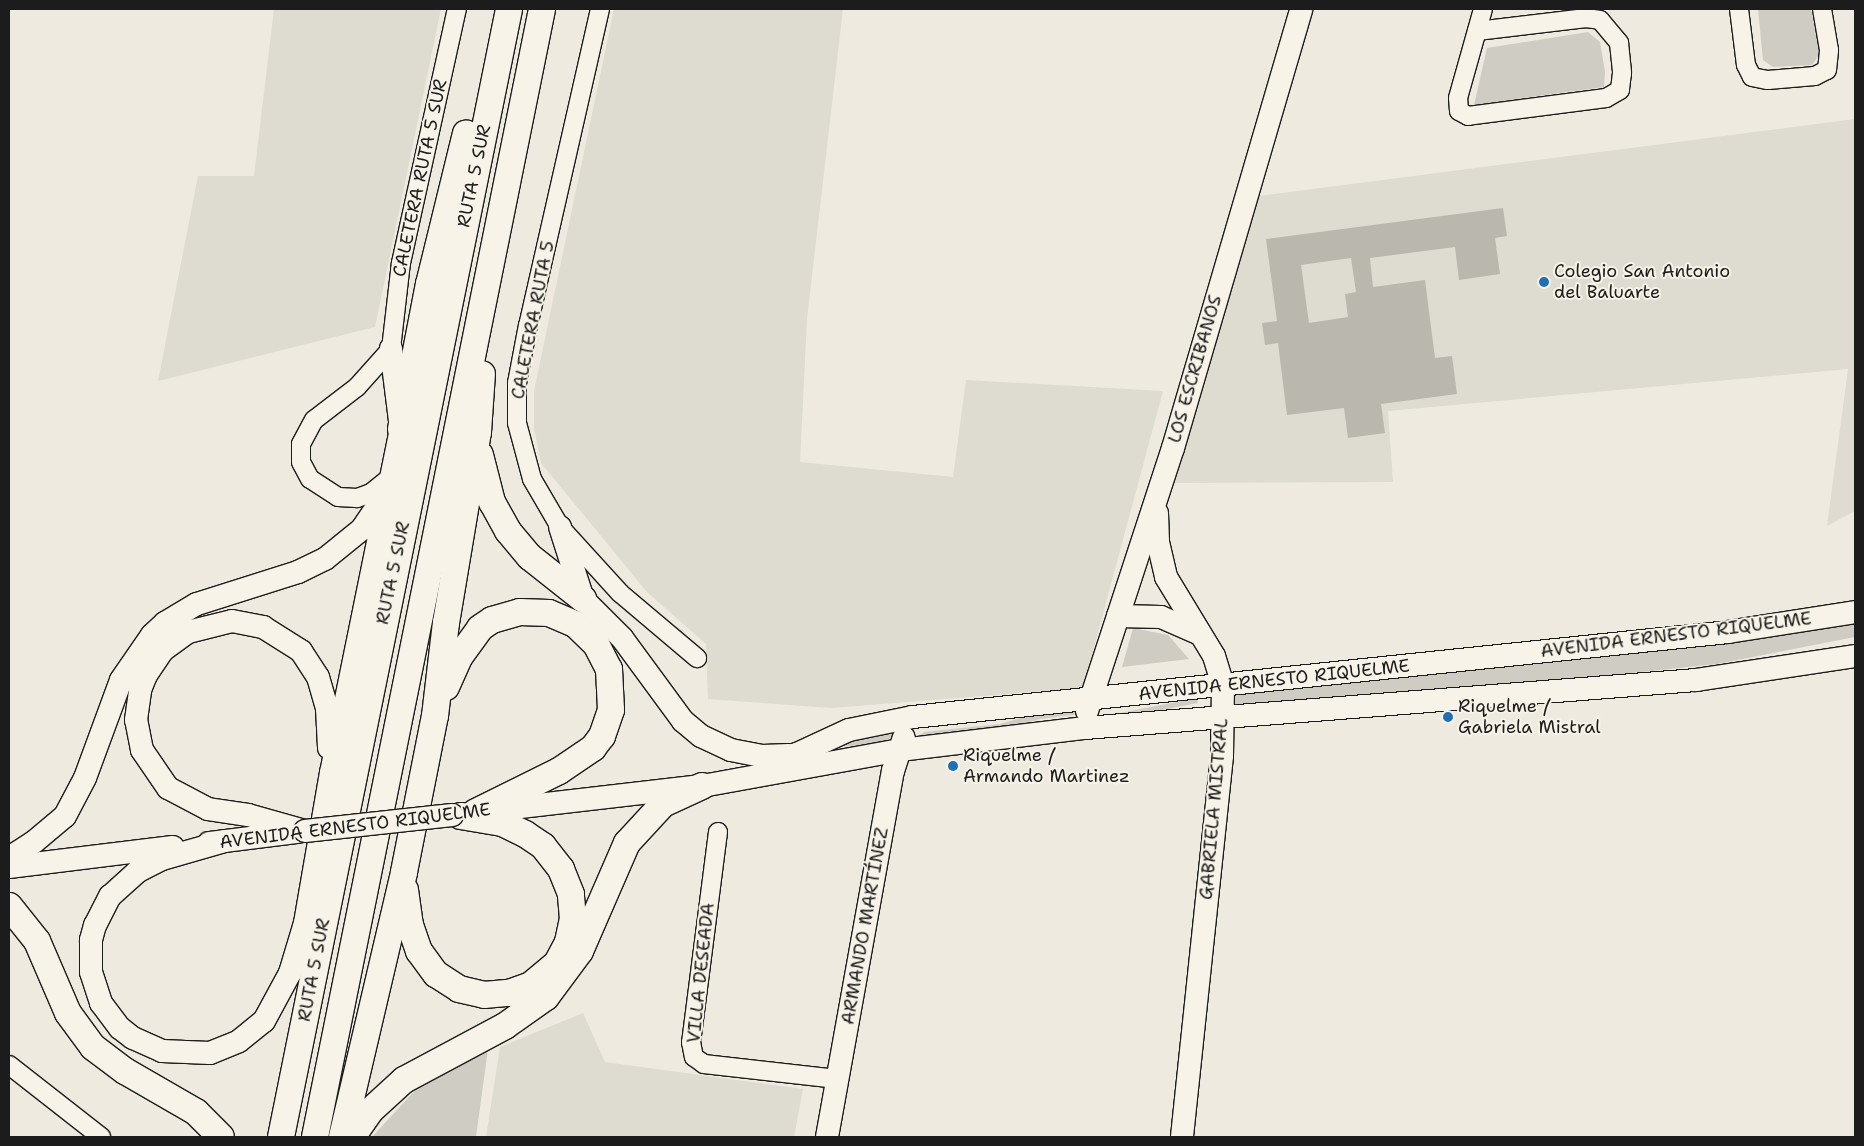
<!DOCTYPE html>
<meta charset="utf-8">
<style>
body{margin:0}
#map{position:relative;width:1864px;height:1146px;overflow:hidden;background:#eeeae0;font-family:"Shantell Sans",sans-serif}
div>[style]{position:absolute}
.built>*{inset:0;background:#dedbd1}
.green>*{inset:0;background:#cfccc3;transform-origin:0 0}
.building>*{inset:0;background:#bab7af}
.roads{filter:drop-shadow(1px 0 #1c1c1c) drop-shadow(-1px 0 #1c1c1c) drop-shadow(0 1px #1c1c1c) drop-shadow(0 -1px #1c1c1c)}
.minor>*{height:18px;margin:-9px;padding:0 9px;transform-origin:9px;border-radius:9px;background:#f7f3e8}
.major>*{height:22px;margin:-11px;padding:0 11px;transform-origin:11px;border-radius:11px;background:#f7f3e8}
.highway>*{height:26px;margin:-13px;padding:0 13px;transform-origin:13px;border-radius:13px;background:#f7f3e8}
.bridges{filter:drop-shadow(1px 0 #1c1c1c) drop-shadow(-1px 0 #1c1c1c) drop-shadow(0 1px #1c1c1c) drop-shadow(0 -1px #1c1c1c)}
.major-bridge>*{height:22px;margin:-11px;padding:0 11px;transform-origin:11px;border-radius:11px;background:#f7f3e8}
.dots>*{width:14px;height:14px;translate:-50% -50%;box-sizing:border-box;border:2px solid #f7f3e8;border-radius:50%}
span{translate:-50% -50%;white-space:nowrap;text-align:center;line-height:1.15;-webkit-text-stroke:4px #f7f3e8;paint-order:stroke}
.street-label{font-size:18px;color:#1c1c1c}
.poi-label{font-size:18px;color:#1c1c1c}
.left{translate:0 -50%;text-align:left}
.frame{position:absolute;inset:0;border:10px solid #1c1c1c;pointer-events:none}
</style>
<div id="map">
<div class="built">
<i style="clip-path:polygon(274px 9px,441px 9px,375px 327px,158px 381px,198px 176px,254px 176px)"></i>
<i style="clip-path:polygon(614px 9px,843px 9px,807px 319px,800px 462px,953px 477px,966px 380px,1163px 391px,1083px 688px,831px 708px,708px 699px,706px 644px,647px 592px,541px 463px,534px 428px,534px 391px)"></i>
<i style="clip-path:polygon(1855px 119px,1855px 511px,1827px 526px,1848px 369px,1388px 411px,1393px 482px,1173px 483px,1258px 196px)"></i>
<i style="clip-path:polygon(583px 1013px,605px 1062px,803px 1089px,794px 1137px,486px 1137px,500px 1047px)"></i>
</div>
<div class="green">
<i style="clip-path:polygon(1758px 9px,1811px 9px,1820px 54px,1812px 65px,1773px 67px,1763px 60px)"></i>
<i style="clip-path:polygon(1588px 32px,1600px 42px,1605px 72px,1604px 87px,1474px 105px,1487px 48px)"></i>
<i style="clip-path:polygon(1855px 620px,1855px 637px,1717px 664px,1537px 683px,1232px 707px,1232px 696px)"></i>
<i style="clip-path:polygon(1133px 628px,1168px 635px,1189px 659px,1122px 667px)"></i>
<i style="left:1197px;top:698px;width:5px;height:94px;rotate:79deg"></i>
<i style="clip-path:polygon(1081px 709px,1080px 714px,1040px 719px,1003px 729px,915px 739px,924px 732px,1000px 724px,1038px 713px)"></i>
<i style="clip-path:polygon(897px 733px,880px 745px,822px 747px)"></i>
<i style="clip-path:polygon(488px 1049px,476px 1137px,372px 1137px,419px 1086px)"></i>
</div>
<div class="building">
<i style="clip-path:polygon(evenodd,1503px 208px,1507px 236px,1495px 238px,1500px 274px,1459px 280px,1455px 247px,1370px 258px,1373px 287px,1425px 280px,1435px 358px,1452px 356px,1457px 394px,1381px 404px,1385px 433px,1348px 438px,1344px 408px,1287px 415px,1278px 343px,1265px 345px,1262px 323px,1277px 321px,1266px 239px,1503px 208px,1351px 258px,1356px 292px,1345px 294px,1348px 317px,1309px 323px,1301px 265px,1351px 258px)"></i>
</div>
<div class="roads">
<div class="minor">
<i style="left:600px;top:9px;width:324px;rotate:102.8deg"></i>
<i style="left:528px;top:325px;width:59px;rotate:100.7deg"></i>
<i style="left:517px;top:383px;width:40px;rotate:90deg"></i>
<i style="left:517px;top:423px;width:58px;rotate:75deg"></i>
<i style="left:532px;top:479px;width:56px;rotate:59.7deg"></i>
<i style="left:560px;top:527px;width:89px;rotate:47.7deg"></i>
<i style="left:620px;top:593px;width:101px;rotate:40.2deg"></i>
<i style="left:1739px;top:9px;width:56px;rotate:82.9deg"></i>
<i style="left:1746px;top:65px;width:13px;rotate:63deg"></i>
<i style="left:1752px;top:77px;width:16px;rotate:11deg"></i>
<i style="left:1768px;top:80px;width:47px;rotate:-4.9deg"></i>
<i style="left:1815px;top:76px;width:13px;rotate:-27deg"></i>
<i style="left:1827px;top:70px;width:20px;rotate:-84deg"></i>
<i style="left:1829px;top:50px;width:42px;rotate:-99.7deg"></i>
<i style="left:1477px;top:31px;width:110px;rotate:-6.8deg"></i>
<i style="left:1586px;top:18px;width:14px;rotate:8deg"></i>
<i style="left:1600px;top:20px;width:30px;rotate:50deg"></i>
<i style="left:1619px;top:43px;width:30px;rotate:84deg"></i>
<i style="left:1622px;top:73px;width:17px;rotate:97deg"></i>
<i style="left:1620px;top:90px;width:16px;rotate:150deg"></i>
<i style="left:1606px;top:98px;width:139px;rotate:172.6deg"></i>
<i style="left:1468px;top:116px;width:10px;rotate:-151deg"></i>
<i style="left:1459px;top:111px;width:13px;rotate:-94deg"></i>
<i style="left:1458px;top:98px;width:92px;rotate:-74.3deg"></i>
<i style="left:392px;top:476px;width:27px;rotate:141deg"></i>
<i style="left:371px;top:493px;width:15px;rotate:160deg"></i>
<i style="left:357px;top:498px;width:19px;rotate:-177deg"></i>
<i style="left:338px;top:497px;width:33px;rotate:-147deg"></i>
<i style="left:310px;top:479px;width:19px;rotate:-118deg"></i>
<i style="left:301px;top:462px;width:18px;rotate:-90deg"></i>
<i style="left:301px;top:444px;width:27px;rotate:-62deg"></i>
<i style="left:314px;top:420px;width:54px;rotate:-37.5deg"></i>
<i style="left:357px;top:387px;width:51px;rotate:-48.2deg"></i>
<i style="left:391px;top:349px;width:87px;rotate:-83.4deg"></i>
<i style="left:401px;top:263px;width:260px;rotate:-77.6deg"></i>
<i style="left:718px;top:832px;width:212px;rotate:97.3deg"></i>
<i style="left:691px;top:1042px;width:15px;rotate:79deg"></i>
<i style="left:694px;top:1057px;width:12px;rotate:35deg"></i>
<i style="left:704px;top:1064px;width:134px;rotate:6.4deg"></i>
<i style="left:9px;top:1065px;width:117px;rotate:38deg"></i>
</div>
<div class="major">
<i style="left:1157px;top:513px;width:29px;rotate:88deg"></i>
<i style="left:1158px;top:542px;width:36px;rotate:77deg"></i>
<i style="left:1166px;top:577px;width:92px;rotate:58.7deg"></i>
<i style="left:1214px;top:656px;width:30px;rotate:73deg"></i>
<i style="left:1223px;top:685px;width:71px;rotate:90.8deg"></i>
<i style="left:1222px;top:756px;width:383px;rotate:96deg"></i>
<i style="left:560px;top:527px;width:76px;rotate:72.3deg"></i>
<i style="left:583px;top:599px;width:55px;rotate:45deg"></i>
<i style="left:622px;top:638px;width:103px;rotate:53.7deg"></i>
<i style="left:683px;top:721px;width:23px;rotate:40deg"></i>
<i style="left:701px;top:736px;width:33px;rotate:25deg"></i>
<i style="left:731px;top:750px;width:32px;rotate:11deg"></i>
<i style="left:762px;top:756px;width:27px;rotate:-2deg"></i>
<i style="left:1118px;top:616px;width:43px;rotate:1.3deg"></i>
<i style="left:1161px;top:617px;width:43px;rotate:23.6deg"></i>
<i style="left:1087px;top:711px;width:277px;rotate:-71.9deg"></i>
<i style="left:1173px;top:448px;width:457px;rotate:-73.7deg"></i>
<i style="left:773px;top:760px;width:25px;rotate:-14deg"></i>
<i style="left:797px;top:754px;width:57px;rotate:-24.8deg"></i>
<i style="left:849px;top:730px;width:65px;rotate:-11.5deg"></i>
<i style="left:913px;top:717px;width:819px;rotate:-5.95deg"></i>
<i style="left:1728px;top:632px;width:129px;rotate:-8.9deg"></i>
<i style="left:486px;top:811px;width:217px;rotate:-6.6deg"></i>
<i style="left:702px;top:786px;width:201px;rotate:-10.3deg"></i>
<i style="left:900px;top:750px;width:186px;rotate:-6.8deg"></i>
<i style="left:1085px;top:728px;width:613px;rotate:-4.49deg"></i>
<i style="left:1696px;top:680px;width:161px;rotate:-8.6deg"></i>
<i style="left:305px;top:831px;width:59px;rotate:-164.3deg"></i>
<i style="left:248px;top:815px;width:40px;rotate:-171.5deg"></i>
<i style="left:208px;top:809px;width:45px;rotate:-152.3deg"></i>
<i style="left:168px;top:788px;width:46px;rotate:-124.4deg"></i>
<i style="left:142px;top:750px;width:31px;rotate:-101deg"></i>
<i style="left:136px;top:720px;width:30px;rotate:-82deg"></i>
<i style="left:140px;top:690px;width:16px;rotate:-68deg"></i>
<i style="left:146px;top:675px;width:30px;rotate:-56deg"></i>
<i style="left:163px;top:650px;width:31px;rotate:-36deg"></i>
<i style="left:188px;top:632px;width:45px;rotate:-14deg"></i>
<i style="left:232px;top:621px;width:32px;rotate:11deg"></i>
<i style="left:263px;top:627px;width:45px;rotate:32.3deg"></i>
<i style="left:301px;top:651px;width:31px;rotate:57deg"></i>
<i style="left:318px;top:677px;width:32px;rotate:74deg"></i>
<i style="left:327px;top:708px;width:40px;rotate:87.1deg"></i>
<i style="left:225px;top:841px;width:66px;rotate:164.1deg"></i>
<i style="left:162px;top:859px;width:28px;rotate:153deg"></i>
<i style="left:137px;top:872px;width:36px;rotate:138deg"></i>
<i style="left:110px;top:896px;width:33px;rotate:117deg"></i>
<i style="left:95px;top:925px;width:16px;rotate:105deg"></i>
<i style="left:91px;top:940px;width:32px;rotate:90deg"></i>
<i style="left:91px;top:972px;width:33px;rotate:72deg"></i>
<i style="left:101px;top:1003px;width:31px;rotate:53deg"></i>
<i style="left:120px;top:1028px;width:16px;rotate:38deg"></i>
<i style="left:133px;top:1038px;width:32px;rotate:24deg"></i>
<i style="left:162px;top:1051px;width:48px;rotate:2.4deg"></i>
<i style="left:210px;top:1053px;width:31px;rotate:-22deg"></i>
<i style="left:239px;top:1041px;width:32px;rotate:-39deg"></i>
<i style="left:264px;top:1021px;width:55px;rotate:-61.6deg"></i>
<i style="left:290px;top:973px;width:52px;rotate:-73.3deg"></i>
<i style="left:305px;top:923px;width:152px;rotate:-80.2deg"></i>
<i style="left:331px;top:773px;width:351px;rotate:-78.5deg"></i>
<i style="left:401px;top:429px;width:81px;rotate:-97.1deg"></i>
<i style="left:209px;top:843px;width:89px;rotate:-7.1deg"></i>
<i style="left:9px;top:858px;width:30px;rotate:-33deg"></i>
<i style="left:34px;top:842px;width:40px;rotate:-40deg"></i>
<i style="left:65px;top:816px;width:43px;rotate:-62.2deg"></i>
<i style="left:85px;top:778px;width:104px;rotate:-69.8deg"></i>
<i style="left:121px;top:680px;width:55px;rotate:-55.4deg"></i>
<i style="left:152px;top:635px;width:18px;rotate:-43deg"></i>
<i style="left:165px;top:623px;width:37px;rotate:-31deg"></i>
<i style="left:197px;top:604px;width:106px;rotate:-17.6deg"></i>
<i style="left:298px;top:572px;width:30px;rotate:-26deg"></i>
<i style="left:325px;top:559px;width:48px;rotate:-39deg"></i>
<i style="left:362px;top:529px;width:37px;rotate:-56deg"></i>
<i style="left:9px;top:867px;width:165px;rotate:-7deg"></i>
<i style="left:827px;top:1137px;width:372px;rotate:-79.8deg"></i>
<i style="left:893px;top:771px;width:35px;rotate:-72deg"></i>
</div>
<div class="highway">
<i style="left:401px;top:429px;width:148px;rotate:-79.1deg"></i>
<i style="left:429px;top:284px;width:155px;rotate:-76.2deg"></i>
<i style="left:480px;top:455px;width:49px;rotate:75.7deg"></i>
<i style="left:492px;top:502px;width:33px;rotate:61deg"></i>
<i style="left:508px;top:531px;width:34px;rotate:50deg"></i>
<i style="left:530px;top:557px;width:68px;rotate:38.4deg"></i>
<i style="left:446px;top:687px;width:34px;rotate:-66deg"></i>
<i style="left:460px;top:656px;width:34px;rotate:-54deg"></i>
<i style="left:480px;top:628px;width:14px;rotate:-34deg"></i>
<i style="left:492px;top:620px;width:29px;rotate:-16deg"></i>
<i style="left:520px;top:612px;width:29px;rotate:2deg"></i>
<i style="left:549px;top:613px;width:28px;rotate:23deg"></i>
<i style="left:575px;top:624px;width:29px;rotate:44deg"></i>
<i style="left:596px;top:644px;width:28px;rotate:63deg"></i>
<i style="left:609px;top:669px;width:41px;rotate:87.2deg"></i>
<i style="left:611px;top:710px;width:28px;rotate:109deg"></i>
<i style="left:602px;top:736px;width:15px;rotate:127deg"></i>
<i style="left:593px;top:748px;width:41px;rotate:145.9deg"></i>
<i style="left:559px;top:771px;width:93px;rotate:153.7deg"></i>
<i style="left:405px;top:890px;width:35px;rotate:82deg"></i>
<i style="left:410px;top:925px;width:28px;rotate:71deg"></i>
<i style="left:419px;top:951px;width:29px;rotate:54deg"></i>
<i style="left:436px;top:974px;width:27px;rotate:33deg"></i>
<i style="left:459px;top:989px;width:26px;rotate:13deg"></i>
<i style="left:484px;top:995px;width:25px;rotate:-5deg"></i>
<i style="left:509px;top:993px;width:23px;rotate:-20deg"></i>
<i style="left:531px;top:985px;width:34px;rotate:-40deg"></i>
<i style="left:557px;top:963px;width:24px;rotate:-62deg"></i>
<i style="left:568px;top:942px;width:24px;rotate:-78deg"></i>
<i style="left:573px;top:919px;width:25px;rotate:-95deg"></i>
<i style="left:571px;top:894px;width:27px;rotate:-112deg"></i>
<i style="left:561px;top:869px;width:29px;rotate:-128deg"></i>
<i style="left:543px;top:846px;width:22px;rotate:-146deg"></i>
<i style="left:525px;top:834px;width:25px;rotate:-154deg"></i>
<i style="left:502px;top:823px;width:42px;rotate:-170.3deg"></i>
<i style="left:9px;top:906px;width:45px;rotate:51.3deg"></i>
<i style="left:37px;top:941px;width:78px;rotate:66.7deg"></i>
<i style="left:68px;top:1013px;width:42px;rotate:53.7deg"></i>
<i style="left:93px;top:1047px;width:40px;rotate:37deg"></i>
<i style="left:125px;top:1071px;width:82px;rotate:30deg"></i>
<i style="left:196px;top:1112px;width:35px;rotate:45deg"></i>
<i style="left:281px;top:1137px;width:1151px;rotate:-78.57deg"></i>
<i style="left:315px;top:1137px;width:1151px;rotate:-78.62deg"></i>
<i style="left:342px;top:1137px;width:272px;rotate:-76.8deg"></i>
<i style="left:404px;top:872px;width:159px;rotate:-78.8deg"></i>
<i style="left:435px;top:716px;width:94px;rotate:-83.3deg"></i>
<i style="left:446px;top:623px;width:194px;rotate:-80.5deg"></i>
<i style="left:478px;top:432px;width:58px;rotate:-86.1deg"></i>
<i style="left:352px;top:1137px;width:32px;rotate:-55deg"></i>
<i style="left:370px;top:1111px;width:46px;rotate:-42.4deg"></i>
<i style="left:404px;top:1080px;width:115px;rotate:-28.1deg"></i>
<i style="left:505px;top:1026px;width:50px;rotate:-35.3deg"></i>
<i style="left:546px;top:997px;width:57px;rotate:-53.5deg"></i>
<i style="left:580px;top:951px;width:118px;rotate:-66.5deg"></i>
<i style="left:627px;top:843px;width:53px;rotate:-47.3deg"></i>
<i style="left:663px;top:804px;width:43px;rotate:-24.8deg"></i>
</div>
</div>
<div class="bridges">
<div class="major-bridge">
<i style="left:305px;top:831px;width:148px;rotate:-6.2deg"></i>
</div>
</div>
<div class="dots">
<i style="left:1544px;top:282px;background:#1f6fb2"></i>
<i style="left:1448px;top:717px;background:#1f6fb2"></i>
<i style="left:953px;top:766px;background:#1f6fb2"></i>
</div>
<div class="street-label">
<span style="left:474px;top:176px;rotate:-78deg">RUTA 5 SUR</span>
<span style="left:420px;top:178px;rotate:-78deg">CALETERA RUTA 5 SUR</span>
<span style="left:533px;top:320px;rotate:-79deg">CALETERA RUTA 5</span>
<span style="left:1195px;top:369px;rotate:-74deg">LOS ESCRIBANOS</span>
<span style="left:393px;top:573px;rotate:-78deg">RUTA 5 SUR</span>
<span style="left:1676px;top:635px;rotate:-7deg">AVENIDA ERNESTO RIQUELME</span>
<span style="left:1274px;top:680px;rotate:-6deg">AVENIDA ERNESTO RIQUELME</span>
<span style="left:1214px;top:809px;rotate:-85deg">GABRIELA MISTRAL</span>
<span style="left:355px;top:826px;rotate:-7deg">AVENIDA ERNESTO RIQUELME</span>
<span style="left:865px;top:926px;rotate:-80deg">ARMANDO MARTÍNEZ</span>
<span style="left:314px;top:970px;rotate:-79deg">RUTA 5 SUR</span>
<span style="left:701px;top:973px;rotate:-84deg">VILLA DESEADA</span>
</div>
<div class="poi-label">
<span class="left" style="left:1554px;top:282px">Colegio San Antonio<br>del Baluarte</span>
<span class="left" style="left:1458px;top:717px">Riquelme /<br>Gabriela Mistral</span>
<span class="left" style="left:963px;top:766px">Riquelme /<br>Armando Martinez</span>
</div>
<div class="frame"></div>
</div>
